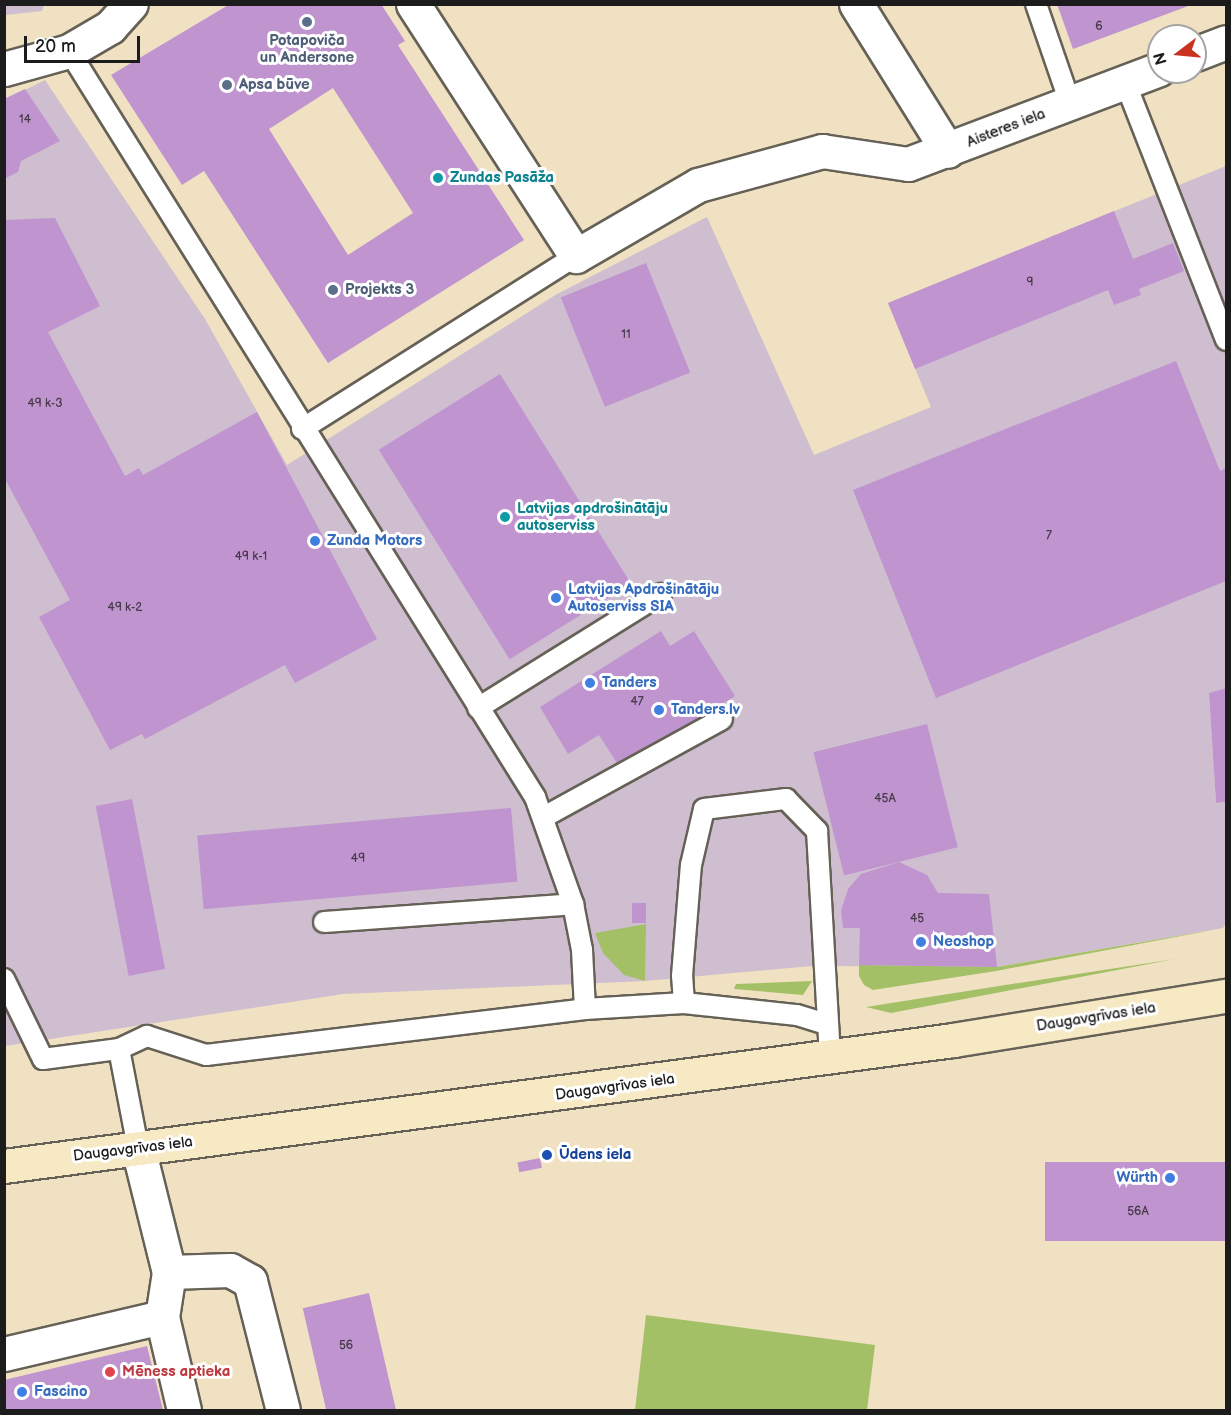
<!DOCTYPE html>
<meta charset="utf-8">
<style>
body{margin:0}
#map{position:relative;width:1231px;height:1415px;overflow:hidden;background:#f0e1c3;font-family:"Balsamiq Sans",sans-serif}
div>[style]{position:absolute}
.industrial>*{inset:0;background:#cebed0}
.green>*{inset:0;background:#a4c067}
.building>*{inset:0;background:#c094cf;transform-origin:0 0}
.roads{filter:drop-shadow(2px 0 #666156) drop-shadow(-2px 0 #666156) drop-shadow(0 2px #666156) drop-shadow(0 -2px #666156)}
.lane>*{height:20px;margin:-10px;padding:0 10px;transform-origin:10px;border-radius:10px;background:#fff}
.street>*{height:33px;margin:-16.5px;padding:0 16.5px;transform-origin:16.5px;border-radius:16.5px;background:#fff}
.secondary>*{height:33px;margin:-16.5px;padding:0 16.5px;transform-origin:16.5px;border-radius:16.5px;background:#f6e9c3}
.dots>*{width:16px;height:16px;translate:-50% -50%;box-sizing:border-box;border:3px solid #fff;border-radius:50%}
span{translate:-50% -50%;white-space:nowrap;text-align:center;line-height:1.15;-webkit-text-stroke:6px #fff;paint-order:stroke}
.number-label{font-size:12px;color:#453a49}
.number-label span{-webkit-text-stroke-width:0}
.service-label{font-size:15px;color:#4e5e75;font-weight:700}
.left{translate:0 -50%;text-align:left}
.street-label{font-size:15px;color:#1c1c1c}
.culture-label{font-size:15px;color:#0d838f;font-weight:700}
.shop-label{font-size:15px;color:#366cbe;font-weight:700}
.right{translate:-100% -50%;text-align:right}
.transit-label{font-size:15px;color:#164399;font-weight:700}
.health-label{font-size:15px;color:#be3a42;font-weight:700}
.frame{position:absolute;inset:0;border:6px solid #1c1c1c;pointer-events:none}
.north{position:absolute;left:1147px;top:24px;width:60px;height:60px;box-sizing:border-box;background:#fff;border:2px solid #a4a4a4;border-radius:50%;rotate:254deg;font-size:16px;font-weight:700;line-height:24px;text-align:center;color:#1c1c1c}
.north::after{content:'';display:block;margin:auto;width:21px;height:27px;background:#c8321e;clip-path:polygon(50% 0,100% 100%,50% 72%,0 100%)}
.scale{position:absolute;left:24px;top:36px;width:116px;height:27px;box-sizing:border-box;border:3px solid #1c1c1c;border-top:0;padding-left:8px;font-size:18px;line-height:21px;white-space:nowrap;color:#1c1c1c;-webkit-text-stroke:4px #fff;paint-order:stroke}
</style>
<div id="map">
<div class="industrial">
<i style="clip-path:polygon(4px 5px,5px 4px,44px 5px,42px 11px,5px 15px)"></i>
<i style="clip-path:polygon(45px 80px,205px 319px,287px 465px,557px 294px,707px 217px,814px 455px,931px 407px,888px 303px,1226px 166px,1226px 688px,1209px 693px,1216px 803px,1226px 802px,1226px 923px,1223px 928px,997px 967px,812px 966px,645px 981px,343px 994px,5px 1046px,5px 100px)"></i>
</div>
<div class="green">
<i style="clip-path:polygon(646px 924px,645px 981px,624px 975px,603px 953px,595px 933px)"></i>
<i style="clip-path:polygon(1218px 929px,996px 971px,873px 990px,864px 985px,859px 976px,859px 965px,997px 967px)"></i>
<i style="clip-path:polygon(1175px 959px,891px 1013px,866px 1007px,999px 986px)"></i>
<i style="clip-path:polygon(812px 981px,803px 995px,734px 989px,736px 984px)"></i>
<i style="clip-path:polygon(646px 1315px,875px 1345px,867px 1410px,635px 1410px)"></i>
</div>
<div class="building">
<i style="clip-path:polygon(evenodd,230px 4px,381px 4px,405px 41px,398px 45px,524px 240px,328px 363px,204px 171px,182px 185px,111px 75px,230px 4px,333px 88px,413px 213px,348px 255px,269px 129px,333px 88px)"></i>
<i style="clip-path:polygon(1057px 4px,1191px 4px,1191px 5px,1073px 49px)"></i>
<i style="clip-path:polygon(25px 89px,60px 141px,21px 161px,18px 172px,4px 179px,4px 99px)"></i>
<i style="clip-path:polygon(1114px 211px,1133px 259px,1173px 243px,1184px 271px,1139px 289px,1141px 295px,1114px 305px,1108px 290px,915px 369px,888px 303px)"></i>
<i style="clip-path:polygon(55px 218px,100px 306px,48px 332px,125px 476px,139px 468px,143px 475px,257px 412px,377px 639px,295px 683px,285px 665px,145px 739px,142px 734px,110px 750px,39px 617px,70px 600px,4px 477px,4px 220px)"></i>
<i style="left:646px;top:263px;width:118px;height:92px;rotate:68deg"></i>
<i style="clip-path:polygon(1176px 361px,1220px 471px,1226px 468px,1226px 581px,936px 698px,853px 490px)"></i>
<i style="left:500px;top:374px;width:247px;height:143px;rotate:58deg"></i>
<i style="clip-path:polygon(661px 631px,670px 646px,694px 631px,735px 696px,620px 768px,599px 735px,568px 754px,540px 707px)"></i>
<i style="clip-path:polygon(1226px 688px,1226px 802px,1216px 803px,1209px 693px)"></i>
<i style="left:927px;top:724px;width:127px;height:117px;rotate:76deg"></i>
<i style="left:132px;top:799px;width:173px;height:37px;rotate:79deg"></i>
<i style="left:511px;top:808px;width:74px;height:315px;rotate:85deg"></i>
<i style="clip-path:polygon(899px 862px,927px 875px,938px 893px,989px 894px,997px 967px,859px 965px,860px 928px,843px 928px,841px 911px,848px 889px,861px 874px)"></i>
<i style="left:632px;top:903px;width:14px;height:20px"></i>
<i style="left:540px;top:1158px;width:10px;height:23px;rotate:79deg"></i>
<i style="left:1226px;top:1162px;width:79px;height:181px;rotate:90deg"></i>
<i style="left:369px;top:1293px;width:120px;height:68px;rotate:77deg"></i>
<i style="clip-path:polygon(147px 1346px,163px 1410px,4px 1410px,4px 1380px)"></i>
</div>
<div class="roads">
<div class="lane">
<i style="left:1036px;top:4px;width:105px;rotate:71deg"></i>
<i style="left:69px;top:51px;width:880px;rotate:58.01deg"></i>
<i style="left:535px;top:797px;width:114px;rotate:70.4deg"></i>
<i style="left:573px;top:904px;width:47px;rotate:78.9deg"></i>
<i style="left:582px;top:950px;width:59px;rotate:87.1deg"></i>
<i style="left:1125px;top:82px;width:277px;rotate:68.6deg"></i>
<i style="left:302px;top:429px;width:324px;rotate:-32.3deg"></i>
<i style="left:478px;top:708px;width:216px;rotate:-31.9deg"></i>
<i style="left:544px;top:817px;width:203px;rotate:-28.8deg"></i>
<i style="left:324px;top:922px;width:250px;rotate:-4.1deg"></i>
<i style="left:4px;top:979px;width:89px;rotate:64deg"></i>
<i style="left:43px;top:1059px;width:77px;rotate:-7.5deg"></i>
<i style="left:119px;top:1049px;width:31px;rotate:-25deg"></i>
<i style="left:147px;top:1036px;width:62px;rotate:17.9deg"></i>
<i style="left:206px;top:1055px;width:382px;rotate:-6.9deg"></i>
<i style="left:585px;top:1009px;width:99px;rotate:-3.5deg"></i>
<i style="left:684px;top:1003px;width:114px;rotate:6.1deg"></i>
<i style="left:797px;top:1015px;width:31px;rotate:17deg"></i>
<i style="left:684px;top:1003px;width:27px;rotate:-94deg"></i>
<i style="left:682px;top:976px;width:111px;rotate:-85.4deg"></i>
<i style="left:691px;top:865px;width:57px;rotate:-76.9deg"></i>
<i style="left:704px;top:809px;width:83px;rotate:-7deg"></i>
<i style="left:786px;top:799px;width:45px;rotate:45.9deg"></i>
<i style="left:817px;top:831px;width:226px;rotate:86.7deg"></i>
<i style="left:119px;top:1049px;width:101px;rotate:79.1deg"></i>
</div>
<div class="street">
<i style="left:413px;top:4px;width:300px;rotate:57.1deg"></i>
<i style="left:576px;top:256px;width:141px;rotate:-30.2deg"></i>
<i style="left:698px;top:185px;width:129px;rotate:-15.3deg"></i>
<i style="left:822px;top:151px;width:87px;rotate:8.6deg"></i>
<i style="left:908px;top:164px;width:268px;rotate:-20.7deg"></i>
<i style="left:856px;top:4px;width:173px;rotate:58deg"></i>
<i style="left:1195px;top:54px;width:33px;rotate:-21deg"></i>
<i style="left:4px;top:69px;width:67px;rotate:-15.5deg"></i>
<i style="left:69px;top:51px;width:48px;rotate:-30.3deg"></i>
<i style="left:110px;top:27px;width:31px;rotate:-48deg"></i>
<i style="left:138px;top:1148px;width:128px;rotate:76deg"></i>
<i style="left:169px;top:1272px;width:46px;rotate:98.8deg"></i>
<i style="left:162px;top:1317px;width:96px;rotate:76.7deg"></i>
<i style="left:169px;top:1272px;width:61px;rotate:-1.9deg"></i>
<i style="left:230px;top:1270px;width:23px;rotate:29deg"></i>
<i style="left:250px;top:1281px;width:133px;rotate:75.7deg"></i>
<i style="left:4px;top:1354px;width:162px;rotate:-13.2deg"></i>
</div>
<div class="secondary">
<i style="left:4px;top:1166px;width:957px;rotate:-7.56deg"></i>
<i style="left:953px;top:1040px;width:277px;rotate:-9.2deg"></i>
</div>
</div>
<div class="dots">
<i style="left:307px;top:22px;background:#5c6f8a"></i>
<i style="left:227px;top:85px;background:#5c6f8a"></i>
<i style="left:438px;top:178px;background:#0f9aa8"></i>
<i style="left:333px;top:290px;background:#5c6f8a"></i>
<i style="left:505px;top:517px;background:#0f9aa8"></i>
<i style="left:315px;top:541px;background:#3f7fe0"></i>
<i style="left:556px;top:598px;background:#3f7fe0"></i>
<i style="left:590px;top:683px;background:#3f7fe0"></i>
<i style="left:659px;top:710px;background:#3f7fe0"></i>
<i style="left:921px;top:942px;background:#3f7fe0"></i>
<i style="left:547px;top:1155px;background:#1a4fb4"></i>
<i style="left:1170px;top:1178px;background:#3f7fe0"></i>
<i style="left:110px;top:1372px;background:#e0444e"></i>
<i style="left:22px;top:1392px;background:#3f7fe0"></i>
</div>
<div class="number-label">
<span style="left:1099px;top:27px">6</span>
<span style="left:25px;top:120px">14</span>
<span style="left:1030px;top:283px">9</span>
<span style="left:626px;top:335px">11</span>
<span style="left:45px;top:404px">49 k-3</span>
<span style="left:1049px;top:536px">7</span>
<span style="left:251px;top:557px">49 k-1</span>
<span style="left:125px;top:608px">49 k-2</span>
<span style="left:637px;top:702px">47</span>
<span style="left:885px;top:799px">45A</span>
<span style="left:358px;top:859px">49</span>
<span style="left:917px;top:919px">45</span>
<span style="left:1138px;top:1212px">56A</span>
<span style="left:346px;top:1346px">56</span>
</div>
<div class="service-label">
<span style="left:307px;top:49px">Potapoviča<br>un Andersone</span>
<span class="left" style="left:239px;top:85px">Apsa būve</span>
<span class="left" style="left:345px;top:290px">Projekts 3</span>
</div>
<div class="street-label">
<span style="left:1006px;top:128px;rotate:-21deg">Aisteres iela</span>
<span style="left:1096px;top:1017px;rotate:-9deg">Daugavgrīvas iela</span>
<span style="left:615px;top:1087px;rotate:-8deg">Daugavgrīvas iela</span>
<span style="left:133px;top:1149px;rotate:-7deg">Daugavgrīvas iela</span>
</div>
<div class="culture-label">
<span class="left" style="left:450px;top:178px">Zundas Pasāža</span>
<span class="left" style="left:517px;top:517px">Latvijas apdrošinātāju<br>autoserviss</span>
</div>
<div class="shop-label">
<span class="left" style="left:327px;top:541px">Zunda Motors</span>
<span class="left" style="left:568px;top:598px">Latvijas Apdrošinātāju<br>Autoserviss SIA</span>
<span class="left" style="left:602px;top:683px">Tanders</span>
<span class="left" style="left:671px;top:710px">Tanders.lv</span>
<span class="left" style="left:933px;top:942px">Neoshop</span>
<span class="right" style="left:1158px;top:1178px">Würth</span>
<span class="left" style="left:34px;top:1392px">Fascino</span>
</div>
<div class="transit-label">
<span class="left" style="left:559px;top:1155px">Ūdens iela</span>
</div>
<div class="health-label">
<span class="left" style="left:122px;top:1372px">Mēness aptieka</span>
</div>
<div class="frame"></div>
<div class="north">N</div>
<div class="scale">20 m</div>
</div>
